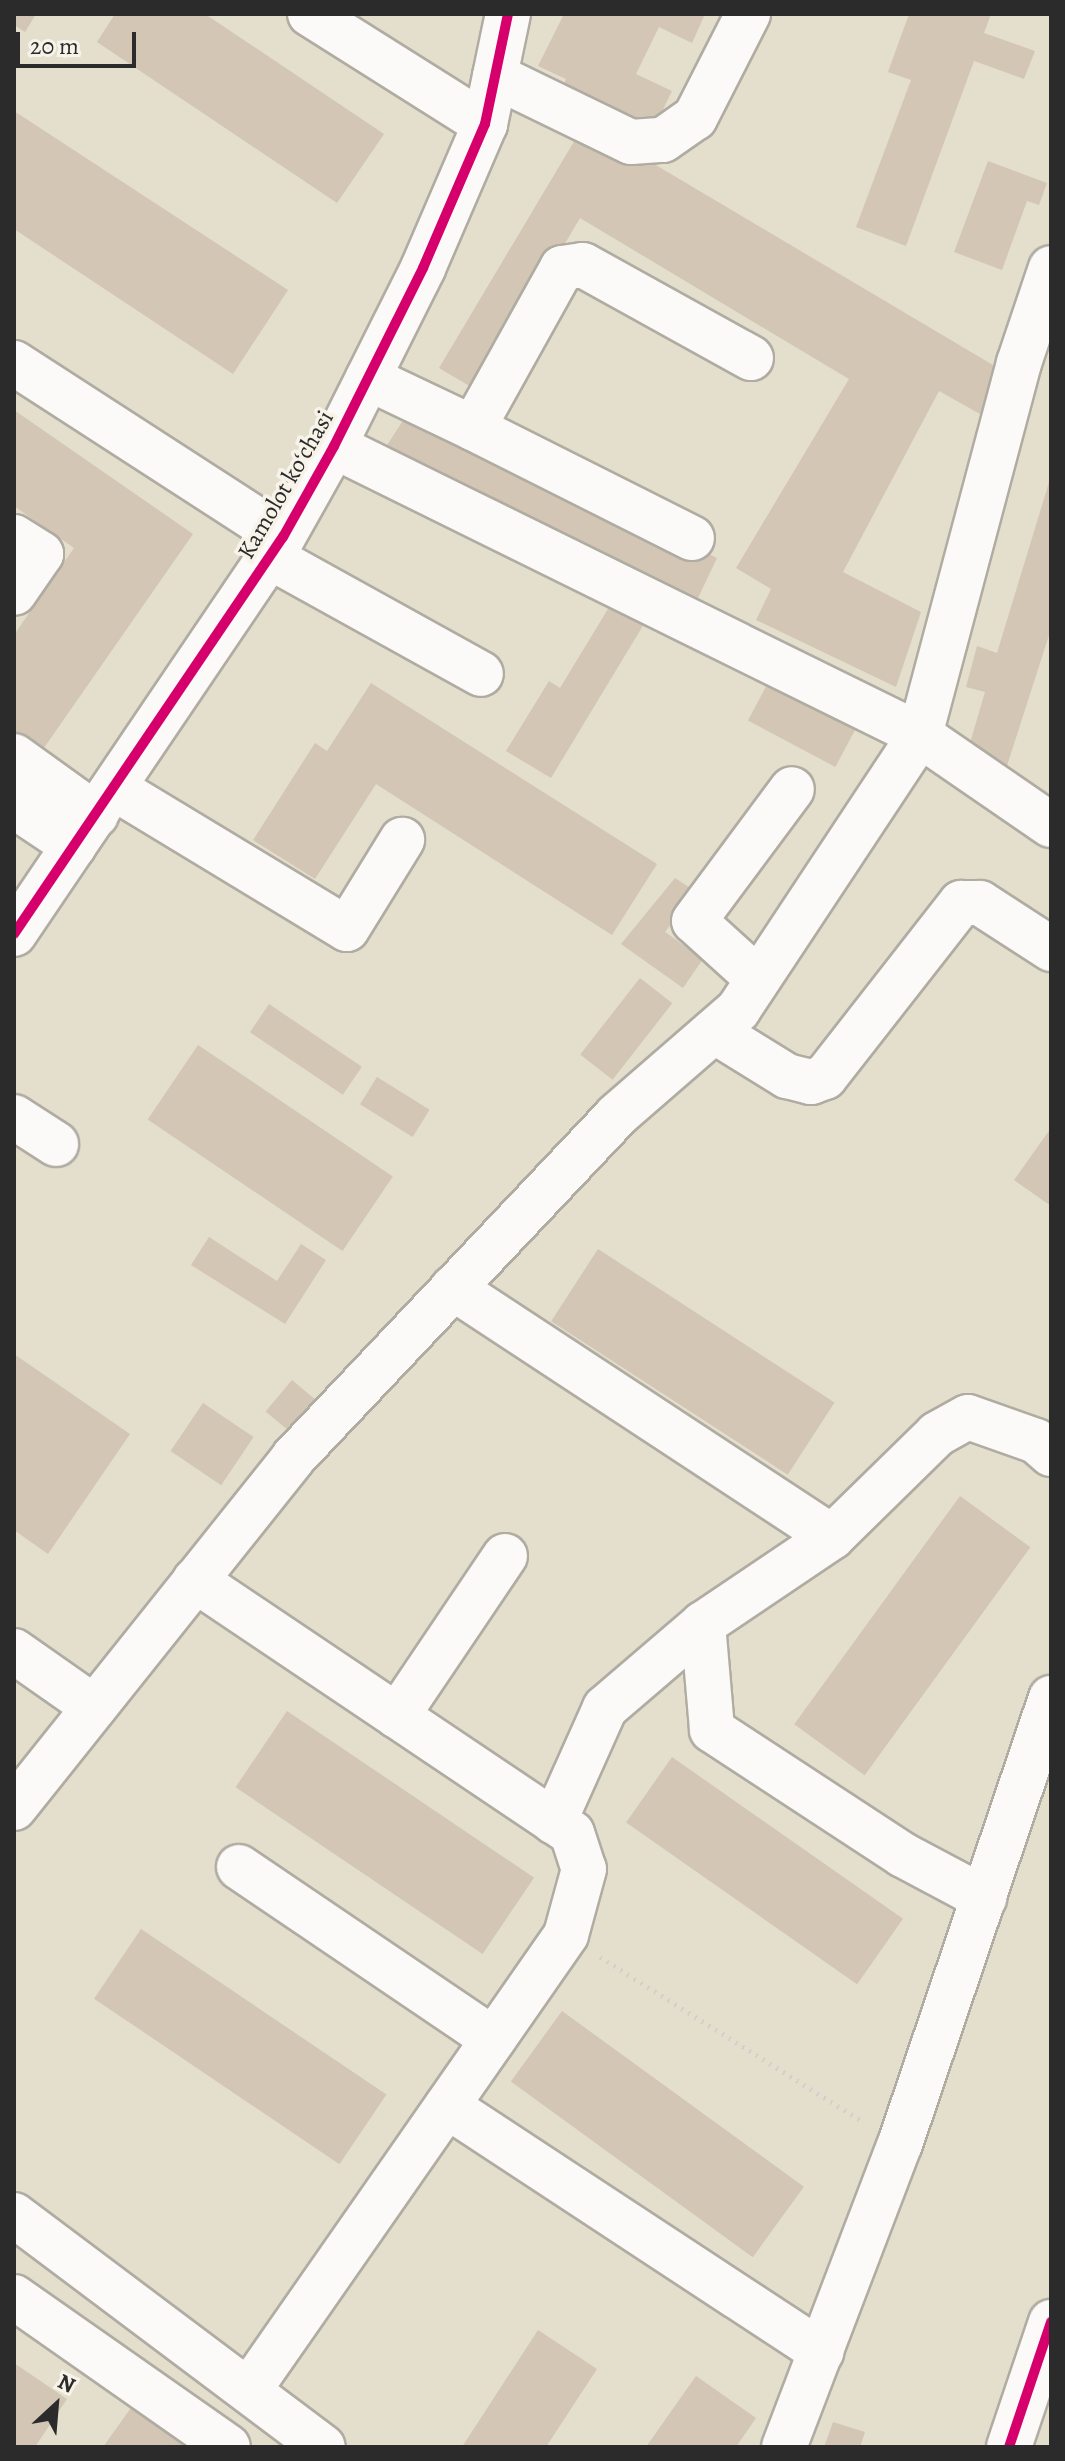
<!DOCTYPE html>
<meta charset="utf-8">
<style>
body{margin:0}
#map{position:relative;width:1065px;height:2461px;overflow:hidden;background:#e4decd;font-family:Alegreya,serif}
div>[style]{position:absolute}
.building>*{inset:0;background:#d3c6b5;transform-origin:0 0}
.path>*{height:5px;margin-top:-2.5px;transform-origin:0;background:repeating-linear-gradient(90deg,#d1d0cc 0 2px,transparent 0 8px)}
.roads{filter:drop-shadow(2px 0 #b0aca2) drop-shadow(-2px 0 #b0aca2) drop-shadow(0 2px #b0aca2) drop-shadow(0 -2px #b0aca2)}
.minor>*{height:44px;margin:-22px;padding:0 22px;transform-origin:22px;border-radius:22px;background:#fbfaf8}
.cycleway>*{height:10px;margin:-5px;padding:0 5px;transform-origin:5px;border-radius:5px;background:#d6006c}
span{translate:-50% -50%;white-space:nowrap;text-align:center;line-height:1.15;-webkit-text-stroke:7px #f7f3e8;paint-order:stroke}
.street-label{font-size:24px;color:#2b2b2b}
.frame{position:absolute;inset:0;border:16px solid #2b2b2b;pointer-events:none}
.north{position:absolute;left:16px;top:2365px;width:80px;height:80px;-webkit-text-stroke:6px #f7f3e8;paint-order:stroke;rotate:26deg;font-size:22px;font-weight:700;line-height:32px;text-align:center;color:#2b2b2b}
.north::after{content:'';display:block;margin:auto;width:28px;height:36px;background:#2b2b2b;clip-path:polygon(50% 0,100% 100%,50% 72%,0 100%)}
.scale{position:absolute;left:16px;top:32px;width:120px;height:36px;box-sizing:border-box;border:4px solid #2b2b2b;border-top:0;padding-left:10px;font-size:24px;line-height:28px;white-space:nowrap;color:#2b2b2b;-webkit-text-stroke:6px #f7f3e8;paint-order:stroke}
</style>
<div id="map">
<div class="building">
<i style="clip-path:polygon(14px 14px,36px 14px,25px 32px,14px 25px)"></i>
<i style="clip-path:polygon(115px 14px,205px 14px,384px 134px,337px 203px,97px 42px)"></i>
<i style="clip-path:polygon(564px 14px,705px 14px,692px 43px,659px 27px,636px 74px,672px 91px,654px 128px,564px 84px,566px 79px,538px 66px)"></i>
<i style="clip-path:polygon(909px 14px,991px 14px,984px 33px,1035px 51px,1024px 79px,974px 61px,906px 246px,856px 227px,911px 80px,888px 72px)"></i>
<i style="clip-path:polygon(14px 111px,288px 290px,233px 374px,14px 229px)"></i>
<i style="clip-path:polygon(585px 123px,1003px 371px,987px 418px,939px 391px,843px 572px,921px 612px,896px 687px,756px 620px,771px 589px,736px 568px,849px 379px,580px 218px,478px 391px,439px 368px)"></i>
<i style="clip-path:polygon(988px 161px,1047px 183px,1039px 205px,1027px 201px,1002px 270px,954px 252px)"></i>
<i style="clip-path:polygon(413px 405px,437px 429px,717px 558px,698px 598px,382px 453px)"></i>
<i style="clip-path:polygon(14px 410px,193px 534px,39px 755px,14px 738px,14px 635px,74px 548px,14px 506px)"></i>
<i style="clip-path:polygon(1050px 479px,1051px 629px,1005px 772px,965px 760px,985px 692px,966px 687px,977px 646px,997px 653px)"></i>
<i style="clip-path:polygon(611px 604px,644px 624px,551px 778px,506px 751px,549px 681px,560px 688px)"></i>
<i style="left:770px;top:679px;width:99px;height:47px;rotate:28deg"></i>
<i style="clip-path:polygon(371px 683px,657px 864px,612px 935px,376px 784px,315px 879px,253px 840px,315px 743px,327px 751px)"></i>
<i style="clip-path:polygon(675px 878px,695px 891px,665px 932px,703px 959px,683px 988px,621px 944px)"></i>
<i style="left:640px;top:978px;width:41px;height:97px;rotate:38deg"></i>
<i style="left:269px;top:1004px;width:112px;height:34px;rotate:34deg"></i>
<i style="left:198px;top:1045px;width:235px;height:90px;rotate:34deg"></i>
<i style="left:377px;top:1077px;width:62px;height:32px;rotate:32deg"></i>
<i style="clip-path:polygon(1051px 1128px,1051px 1206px,1014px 1180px)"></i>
<i style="clip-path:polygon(209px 1237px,277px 1281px,301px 1244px,326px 1260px,285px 1324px,191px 1265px)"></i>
<i style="left:598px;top:1249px;width:282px;height:86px;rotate:33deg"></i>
<i style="clip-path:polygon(14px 1354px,130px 1434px,48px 1554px,14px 1530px)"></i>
<i style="left:292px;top:1380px;width:31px;height:41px;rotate:40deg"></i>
<i style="left:203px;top:1403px;width:61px;height:58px;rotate:34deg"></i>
<i style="left:960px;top:1496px;width:87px;height:282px;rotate:36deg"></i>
<i style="left:287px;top:1711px;width:298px;height:92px;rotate:34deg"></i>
<i style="left:672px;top:1757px;width:282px;height:80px;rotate:35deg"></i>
<i style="left:141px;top:1929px;width:296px;height:84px;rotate:34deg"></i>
<i style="left:562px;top:2011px;width:299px;height:87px;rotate:36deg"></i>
<i style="clip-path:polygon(538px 2330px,597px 2369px,546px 2447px,462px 2447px)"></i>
<i style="clip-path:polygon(14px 2363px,67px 2399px,35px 2447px,14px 2447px)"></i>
<i style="clip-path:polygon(696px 2376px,756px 2418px,736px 2447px,646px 2447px)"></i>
<i style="clip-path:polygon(138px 2398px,206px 2447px,103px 2447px)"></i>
<i style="clip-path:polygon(833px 2422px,865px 2432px,860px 2447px,824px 2447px)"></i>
</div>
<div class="path">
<i style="left:600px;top:1957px;width:310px;rotate:32.1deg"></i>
</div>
<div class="roads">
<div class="minor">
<i style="left:310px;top:14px;width:207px;rotate:32.2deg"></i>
<i style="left:495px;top:76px;width:151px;rotate:25.9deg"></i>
<i style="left:631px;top:142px;width:32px;rotate:-4deg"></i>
<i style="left:663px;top:140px;width:39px;rotate:-35deg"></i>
<i style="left:695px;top:118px;width:117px;rotate:-63deg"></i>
<i style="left:14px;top:363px;width:320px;rotate:32.9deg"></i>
<i style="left:368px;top:378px;width:116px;rotate:25.5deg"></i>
<i style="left:473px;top:428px;width:183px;rotate:-60.9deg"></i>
<i style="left:562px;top:268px;width:21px;rotate:-8deg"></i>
<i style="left:583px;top:265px;width:192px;rotate:29deg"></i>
<i style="left:473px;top:428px;width:245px;rotate:26.7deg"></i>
<i style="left:334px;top:446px;width:653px;rotate:26.25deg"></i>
<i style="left:920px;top:735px;width:159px;rotate:34.5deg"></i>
<i style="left:14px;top:537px;width:32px;rotate:32deg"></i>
<i style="left:41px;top:554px;width:47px;rotate:124.7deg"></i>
<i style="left:270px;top:557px;width:241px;rotate:29deg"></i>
<i style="left:14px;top:756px;width:101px;rotate:35.7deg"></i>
<i style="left:114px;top:788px;width:272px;rotate:31.2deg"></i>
<i style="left:347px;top:929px;width:105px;rotate:-58.3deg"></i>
<i style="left:14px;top:806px;width:72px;rotate:33.7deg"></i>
<i style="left:14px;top:934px;width:480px;rotate:-55.9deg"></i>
<i style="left:283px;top:537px;width:104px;rotate:-60.7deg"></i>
<i style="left:334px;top:446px;width:199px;rotate:-63.4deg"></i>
<i style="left:423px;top:268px;width:157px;rotate:-66.7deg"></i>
<i style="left:485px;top:124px;width:112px;rotate:-78.2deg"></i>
<i style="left:758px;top:979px;width:86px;rotate:-137.8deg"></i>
<i style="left:694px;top:921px;width:164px;rotate:-53.4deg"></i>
<i style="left:714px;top:1031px;width:86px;rotate:31.7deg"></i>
<i style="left:787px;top:1076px;width:25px;rotate:14deg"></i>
<i style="left:811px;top:1082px;width:15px;rotate:-20deg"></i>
<i style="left:825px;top:1077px;width:221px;rotate:-52deg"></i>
<i style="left:961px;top:903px;width:19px"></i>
<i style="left:980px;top:903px;width:85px;rotate:32.9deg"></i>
<i style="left:14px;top:1117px;width:50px;rotate:32.7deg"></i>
<i style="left:453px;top:1288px;width:453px;rotate:33.3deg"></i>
<i style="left:195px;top:1580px;width:454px;rotate:33.9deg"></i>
<i style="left:572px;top:1833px;width:38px;rotate:72deg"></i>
<i style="left:584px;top:1869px;width:68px;rotate:105.3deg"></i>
<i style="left:566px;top:1935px;width:555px;rotate:124.87deg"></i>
<i style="left:703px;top:1624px;width:106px;rotate:85.1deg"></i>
<i style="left:712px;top:1730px;width:228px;rotate:33.2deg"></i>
<i style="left:903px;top:1855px;width:92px;rotate:28deg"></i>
<i style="left:14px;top:1651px;width:98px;rotate:35deg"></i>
<i style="left:397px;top:1716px;width:193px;rotate:-56deg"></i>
<i style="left:14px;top:1808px;width:448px;rotate:-51.4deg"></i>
<i style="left:293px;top:1458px;width:470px;rotate:-46.6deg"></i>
<i style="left:616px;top:1116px;width:162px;rotate:-41deg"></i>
<i style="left:738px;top:1010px;width:330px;rotate:-56.5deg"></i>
<i style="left:920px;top:735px;width:385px;rotate:-75.1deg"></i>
<i style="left:1019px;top:363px;width:100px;rotate:-71.4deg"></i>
<i style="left:554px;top:1822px;width:125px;rotate:-65.9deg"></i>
<i style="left:605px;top:1708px;width:129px;rotate:-40.6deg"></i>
<i style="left:703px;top:1624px;width:156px;rotate:-34deg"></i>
<i style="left:832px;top:1537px;width:147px;rotate:-44.4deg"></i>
<i style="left:937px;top:1434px;width:35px;rotate:-29deg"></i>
<i style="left:968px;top:1417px;width:72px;rotate:19.4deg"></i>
<i style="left:1036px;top:1441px;width:20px;rotate:41deg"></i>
<i style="left:239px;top:1867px;width:307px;rotate:34.1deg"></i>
<i style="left:447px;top:2106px;width:448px;rotate:33.3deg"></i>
<i style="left:14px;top:2215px;width:386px;rotate:36.9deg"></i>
<i style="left:14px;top:2297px;width:261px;rotate:35deg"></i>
<i style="left:784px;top:2447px;width:324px;rotate:-69.1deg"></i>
<i style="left:900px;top:2144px;width:471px;rotate:-71.3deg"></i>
<i style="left:1009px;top:2447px;width:132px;rotate:-71.4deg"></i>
</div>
</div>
<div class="cycleway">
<i style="left:14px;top:934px;width:480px;rotate:-55.9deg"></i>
<i style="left:283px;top:537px;width:104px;rotate:-60.7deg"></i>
<i style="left:334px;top:446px;width:199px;rotate:-63.4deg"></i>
<i style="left:423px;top:268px;width:157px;rotate:-66.7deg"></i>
<i style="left:485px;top:124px;width:112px;rotate:-78.2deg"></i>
<i style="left:1009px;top:2447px;width:132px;rotate:-71.4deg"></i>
</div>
<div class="street-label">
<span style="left:286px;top:485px;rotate:-60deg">Kamolot koʻchasi</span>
</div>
<div class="frame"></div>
<div class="north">N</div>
<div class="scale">20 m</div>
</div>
